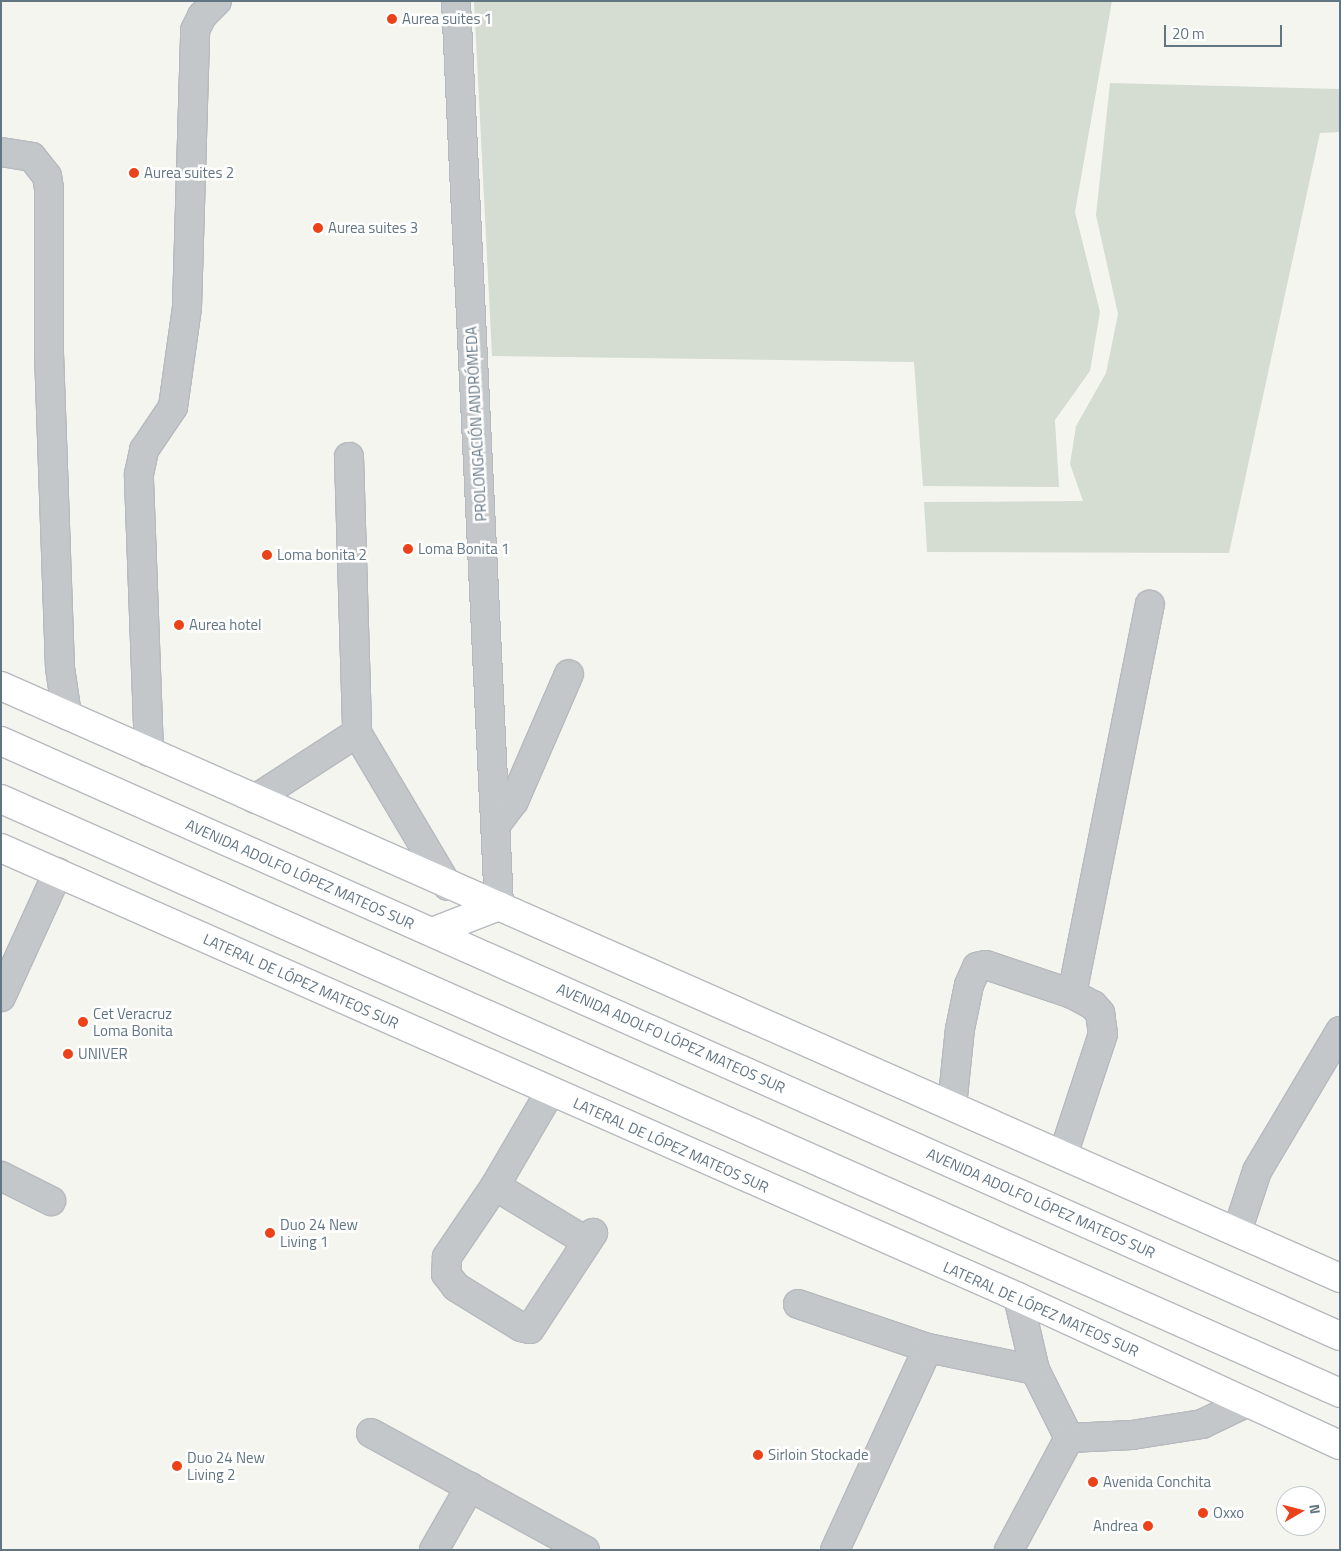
<!DOCTYPE html>
<meta charset="utf-8">
<style>
body{margin:0}
#map{position:relative;width:1341px;height:1551px;overflow:hidden;background:#f5f5f0;font-family:"Titillium Web",sans-serif}
div>[style]{position:absolute}
.green>*{inset:0;background:#d5dcd1}
.roads{filter:drop-shadow(1px 0 #b6babe) drop-shadow(-1px 0 #b6babe) drop-shadow(0 1px #b6babe) drop-shadow(0 -1px #b6babe)}
.minor>*{height:28px;margin:-14px;padding:0 14px;transform-origin:14px;border-radius:14px;background:#c4c7ca}
.major>*{height:28px;margin:-14px;padding:0 14px;transform-origin:14px;border-radius:14px;background:#fff}
.dots>*{width:14px;height:14px;translate:-50% -50%;box-sizing:border-box;border:2px solid #fff;border-radius:50%}
span{translate:-50% -50%;white-space:nowrap;text-align:center;line-height:1.15;-webkit-text-stroke:5px #fff;paint-order:stroke}
.poi-label{font-size:15px;color:#627583}
.left{translate:0 -50%;text-align:left}
.right{translate:-100% -50%;text-align:right}
.street-label{font-size:15px;color:#627583}
.frame{position:absolute;inset:0;border:2px solid #627583;pointer-events:none}
.north{position:absolute;left:1276px;top:1486px;width:50px;height:50px;box-sizing:border-box;background:#fff;border:1px solid #c0c8cd;border-radius:50%;rotate:82deg;font-size:14px;font-weight:700;line-height:20px;text-align:center;color:#627583}
.north::after{content:'';display:block;margin:auto;width:18px;height:22px;background:#eb4219;clip-path:polygon(50% 0,100% 100%,50% 72%,0 100%)}
.scale{position:absolute;left:1164px;top:25px;width:118px;height:22px;box-sizing:border-box;border:2px solid #627583;border-top:0;padding-left:6px;font-size:15px;line-height:18px;white-space:nowrap;color:#627583;-webkit-text-stroke:4px #fff;paint-order:stroke}
</style>
<div id="map">
<div class="green">
<i style="clip-path:polygon(474px 1px,1112px 1px,1075px 212px,1100px 312px,1090px 371px,1055px 420px,1059px 487px,923px 486px,914px 362px,492px 356px)"></i>
<i style="clip-path:polygon(1110px 83px,1340px 89px,1340px 132px,1320px 133px,1229px 553px,927px 552px,924px 502px,1083px 501px,1070px 464px,1076px 426px,1106px 373px,1118px 314px,1096px 215px)"></i>
</div>
<div class="roads">
<div class="minor">
<i style="left:456px;top:1px;width:906px;rotate:87.28deg"></i>
<i style="left:1px;top:152px;width:31px;rotate:9deg"></i>
<i style="left:32px;top:157px;width:24px;rotate:52deg"></i>
<i style="left:47px;top:176px;width:13px;rotate:81deg"></i>
<i style="left:49px;top:189px;width:164px;rotate:90deg"></i>
<i style="left:49px;top:353px;width:315px;rotate:88deg"></i>
<i style="left:60px;top:668px;width:48px;rotate:81.5deg"></i>
<i style="left:349px;top:457px;width:276px;rotate:88.3deg"></i>
<i style="left:357px;top:733px;width:178px;rotate:59.3deg"></i>
<i style="left:149px;top:752px;width:278px;rotate:-92.1deg"></i>
<i style="left:139px;top:474px;width:25px;rotate:-78deg"></i>
<i style="left:144px;top:450px;width:52px;rotate:-56deg"></i>
<i style="left:173px;top:407px;width:101px;rotate:-82deg"></i>
<i style="left:187px;top:307px;width:277px;rotate:-88.3deg"></i>
<i style="left:195px;top:30px;width:16px;rotate:-63deg"></i>
<i style="left:202px;top:16px;width:21px;rotate:-45deg"></i>
<i style="left:255px;top:799px;width:121px;rotate:-32.9deg"></i>
<i style="left:495px;top:826px;width:31px;rotate:-53deg"></i>
<i style="left:514px;top:801px;width:138px;rotate:-66.6deg"></i>
<i style="left:1072px;top:994px;width:397px;rotate:-78.7deg"></i>
<i style="left:1px;top:997px;width:137px;rotate:-65.5deg"></i>
<i style="left:550px;top:1092px;width:109px;rotate:120.3deg"></i>
<i style="left:495px;top:1186px;width:86px;rotate:124.1deg"></i>
<i style="left:447px;top:1257px;width:17px;rotate:93deg"></i>
<i style="left:446px;top:1274px;width:16px;rotate:52deg"></i>
<i style="left:456px;top:1287px;width:76px;rotate:31.6deg"></i>
<i style="left:521px;top:1327px;width:9px;rotate:13deg"></i>
<i style="left:530px;top:1329px;width:115px;rotate:-56.7deg"></i>
<i style="left:952px;top:1106px;width:77px;rotate:-84.1deg"></i>
<i style="left:960px;top:1029px;width:45px;rotate:-78.4deg"></i>
<i style="left:969px;top:985px;width:20px;rotate:-66deg"></i>
<i style="left:977px;top:967px;width:9px;rotate:-13deg"></i>
<i style="left:986px;top:965px;width:91px;rotate:18.6deg"></i>
<i style="left:1072px;top:994px;width:24px;rotate:28deg"></i>
<i style="left:1093px;top:1005px;width:11px;rotate:49deg"></i>
<i style="left:1100px;top:1013px;width:21px;rotate:82deg"></i>
<i style="left:1103px;top:1034px;width:127px;rotate:108.3deg"></i>
<i style="left:1px;top:1176px;width:56px;rotate:26.6deg"></i>
<i style="left:495px;top:1186px;width:104px;rotate:31.2deg"></i>
<i style="left:584px;top:1240px;width:11px;rotate:-38deg"></i>
<i style="left:1237px;top:1232px;width:64px;rotate:-71.8deg"></i>
<i style="left:1257px;top:1171px;width:163px;rotate:-59.3deg"></i>
<i style="left:1018px;top:1297px;width:75px;rotate:76.9deg"></i>
<i style="left:1035px;top:1370px;width:76px;rotate:63.4deg"></i>
<i style="left:798px;top:1304px;width:137px;rotate:18.7deg"></i>
<i style="left:371px;top:1433px;width:244px;rotate:28.7deg"></i>
<i style="left:1069px;top:1438px;width:63px;rotate:-2.7deg"></i>
<i style="left:1132px;top:1435px;width:71px;rotate:-8.9deg"></i>
<i style="left:1202px;top:1424px;width:49px;rotate:-25.5deg"></i>
<i style="left:434px;top:1550px;width:73px;rotate:-60.3deg"></i>
<i style="left:835px;top:1550px;width:222px;rotate:-65.3deg"></i>
<i style="left:928px;top:1348px;width:109px;rotate:11.6deg"></i>
<i style="left:1009px;top:1550px;width:127px;rotate:-61.8deg"></i>
</div>
<div class="major">
<i style="left:1px;top:686px;width:1464px;rotate:23.85deg"></i>
<i style="left:1px;top:741px;width:1465px;rotate:23.96deg"></i>
<i style="left:1px;top:799px;width:1465px;rotate:23.92deg"></i>
<i style="left:1px;top:848px;width:1112px;rotate:23.82deg"></i>
<i style="left:1018px;top:1297px;width:354px;rotate:24.7deg"></i>
<i style="left:432px;top:932px;width:72px;rotate:-21.2deg"></i>
</div>
</div>
<div class="dots">
<i style="left:392px;top:19px;background:#eb4219"></i>
<i style="left:134px;top:173px;background:#eb4219"></i>
<i style="left:318px;top:228px;background:#eb4219"></i>
<i style="left:408px;top:549px;background:#eb4219"></i>
<i style="left:267px;top:555px;background:#eb4219"></i>
<i style="left:179px;top:625px;background:#eb4219"></i>
<i style="left:83px;top:1022px;background:#eb4219"></i>
<i style="left:68px;top:1054px;background:#eb4219"></i>
<i style="left:270px;top:1233px;background:#eb4219"></i>
<i style="left:758px;top:1455px;background:#eb4219"></i>
<i style="left:177px;top:1466px;background:#eb4219"></i>
<i style="left:1093px;top:1482px;background:#eb4219"></i>
<i style="left:1203px;top:1513px;background:#eb4219"></i>
<i style="left:1148px;top:1526px;background:#eb4219"></i>
</div>
<div class="poi-label">
<span class="left" style="left:402px;top:19px">Aurea suites 1</span>
<span class="left" style="left:144px;top:173px">Aurea suites 2</span>
<span class="left" style="left:328px;top:228px">Aurea suites 3</span>
<span class="left" style="left:418px;top:549px">Loma Bonita 1</span>
<span class="left" style="left:277px;top:555px">Loma bonita 2</span>
<span class="left" style="left:189px;top:625px">Aurea hotel</span>
<span class="left" style="left:93px;top:1022px">Cet Veracruz<br>Loma Bonita</span>
<span class="left" style="left:78px;top:1054px">UNIVER</span>
<span class="left" style="left:280px;top:1233px">Duo 24 New<br>Living 1</span>
<span class="left" style="left:768px;top:1455px">Sirloin Stockade</span>
<span class="left" style="left:187px;top:1466px">Duo 24 New<br>Living 2</span>
<span class="left" style="left:1103px;top:1482px">Avenida Conchita</span>
<span class="left" style="left:1213px;top:1513px">Oxxo</span>
<span class="right" style="left:1138px;top:1526px">Andrea</span>
</div>
<div class="street-label">
<span style="left:476px;top:424px;rotate:-93deg">PROLONGACIÓN ANDRÓMEDA</span>
<span style="left:300px;top:874px;rotate:24deg">AVENIDA ADOLFO LÓPEZ MATEOS SUR</span>
<span style="left:301px;top:981px;rotate:24deg">LATERAL DE LÓPEZ MATEOS SUR</span>
<span style="left:671px;top:1038px;rotate:24deg">AVENIDA ADOLFO LÓPEZ MATEOS SUR</span>
<span style="left:671px;top:1145px;rotate:24deg">LATERAL DE LÓPEZ MATEOS SUR</span>
<span style="left:1041px;top:1203px;rotate:24deg">AVENIDA ADOLFO LÓPEZ MATEOS SUR</span>
<span style="left:1041px;top:1309px;rotate:24deg">LATERAL DE LÓPEZ MATEOS SUR</span>
</div>
<div class="frame"></div>
<div class="north">N</div>
<div class="scale">20 m</div>
</div>
